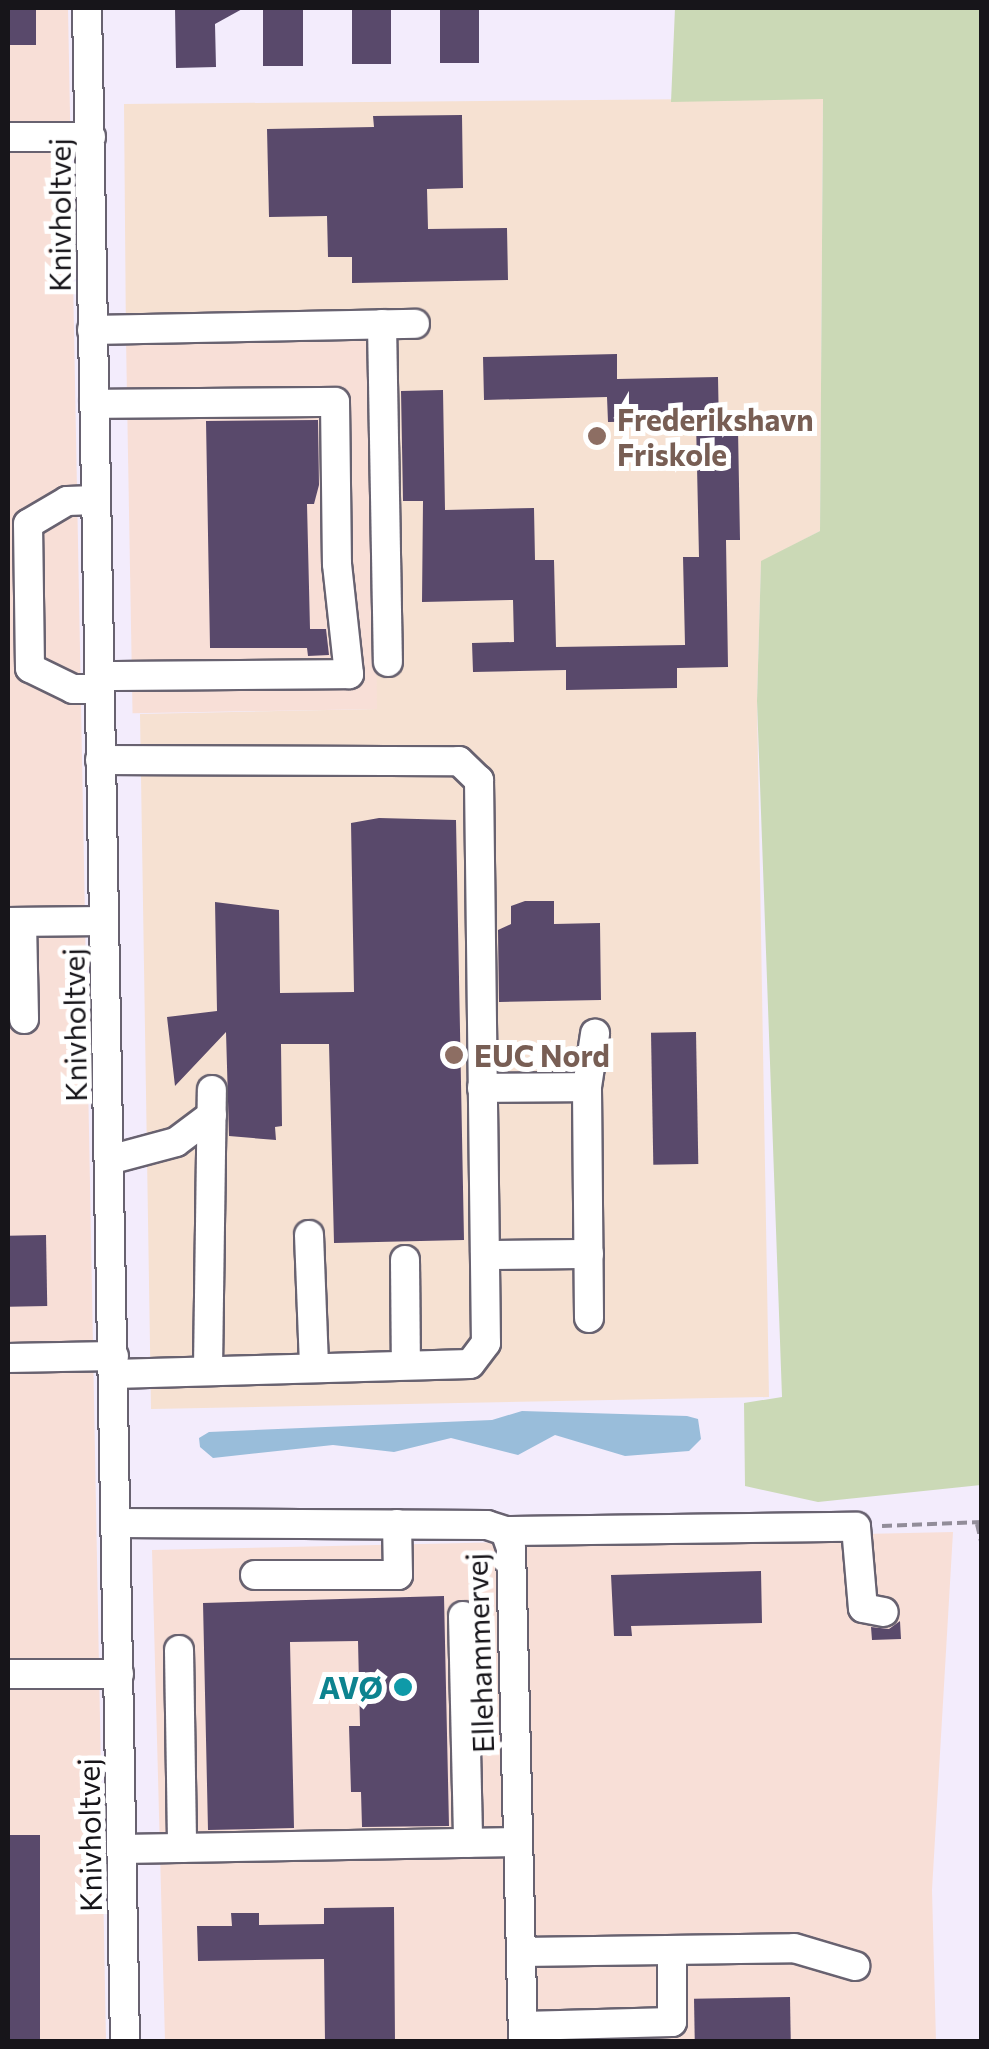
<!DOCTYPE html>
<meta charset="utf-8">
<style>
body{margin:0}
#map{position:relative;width:989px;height:2049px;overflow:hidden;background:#f3ecfc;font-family:Commissioner,sans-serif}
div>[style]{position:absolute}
.industrial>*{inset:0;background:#f8dfd7;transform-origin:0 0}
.education>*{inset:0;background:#f6e1d2}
.green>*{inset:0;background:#cbd9b6}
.water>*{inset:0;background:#99bdda}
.building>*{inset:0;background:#59496b;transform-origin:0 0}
.path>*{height:4px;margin-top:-2px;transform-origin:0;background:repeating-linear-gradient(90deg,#928d99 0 10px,transparent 0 15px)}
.roads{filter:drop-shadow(2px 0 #686270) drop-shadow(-2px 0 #686270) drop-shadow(0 2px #686270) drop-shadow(0 -2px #686270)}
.minor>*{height:28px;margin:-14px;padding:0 14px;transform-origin:14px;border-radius:14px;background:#fff}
.dots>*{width:28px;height:28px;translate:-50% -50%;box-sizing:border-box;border:5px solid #fff;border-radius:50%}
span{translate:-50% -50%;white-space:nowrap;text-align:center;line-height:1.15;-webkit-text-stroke:10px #fff;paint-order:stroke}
.street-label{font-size:30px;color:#17151a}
.education-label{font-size:30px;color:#785e54;font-weight:700}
.left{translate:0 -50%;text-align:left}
.culture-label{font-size:30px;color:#0d838f;font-weight:700}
.right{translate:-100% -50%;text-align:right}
.frame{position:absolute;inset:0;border:10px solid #17151a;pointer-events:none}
</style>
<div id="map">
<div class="industrial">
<i style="clip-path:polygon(8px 8px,68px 8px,106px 2041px,8px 2042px)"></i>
<i style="left:373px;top:337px;width:372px;height:247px;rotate:89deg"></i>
<i style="clip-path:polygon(953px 1532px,932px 1890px,936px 2041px,165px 2041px,152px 1550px)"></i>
</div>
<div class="education">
<i style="clip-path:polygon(823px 98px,820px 531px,761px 562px,757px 701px,769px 1397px,151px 1409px,140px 714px,377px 709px,373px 337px,126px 342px,124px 104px)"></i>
</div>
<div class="green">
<i style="clip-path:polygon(675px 8px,981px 8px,981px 1485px,818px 1502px,745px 1486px,744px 1403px,782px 1397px,757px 701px,761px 561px,820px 531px,823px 99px,671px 102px)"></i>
</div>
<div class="water">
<i style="clip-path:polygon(522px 1411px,687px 1416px,698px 1419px,701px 1439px,689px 1451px,625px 1456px,555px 1435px,518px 1455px,451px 1438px,394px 1452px,333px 1445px,213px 1458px,200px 1447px,199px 1438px,209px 1432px,492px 1420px)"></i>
</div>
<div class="building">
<i style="left:8px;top:8px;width:28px;height:37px"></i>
<i style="clip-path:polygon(175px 8px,244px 8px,215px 24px,216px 67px,176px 68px)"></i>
<i style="left:263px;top:8px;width:40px;height:58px"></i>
<i style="left:352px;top:8px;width:39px;height:56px"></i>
<i style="left:440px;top:8px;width:39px;height:55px"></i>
<i style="clip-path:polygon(462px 115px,463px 188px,427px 189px,428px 229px,507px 228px,508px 280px,352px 283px,352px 257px,328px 257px,327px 216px,269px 217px,267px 129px,374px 127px,373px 116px)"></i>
<i style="clip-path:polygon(617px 354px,617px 379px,718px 377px,719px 429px,738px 429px,740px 540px,726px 540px,728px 667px,677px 668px,677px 688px,566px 690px,566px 670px,473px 672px,472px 643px,514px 642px,513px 600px,422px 602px,423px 501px,403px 501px,401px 391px,443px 390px,445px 510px,534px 508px,535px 560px,554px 560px,556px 647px,685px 645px,683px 557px,699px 557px,696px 421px,608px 422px,607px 397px,484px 400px,483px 357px)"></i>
<i style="clip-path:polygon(318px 420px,319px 485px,314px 504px,307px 504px,310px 629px,326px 629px,329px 655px,308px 656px,307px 648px,210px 648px,206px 421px)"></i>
<i style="clip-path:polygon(379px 818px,456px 820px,464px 1240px,334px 1243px,329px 1044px,281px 1044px,282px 1126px,275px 1127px,276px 1140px,229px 1136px,226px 1032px,175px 1086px,167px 1017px,217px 1011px,215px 902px,279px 910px,280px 993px,354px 992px,351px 823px)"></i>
<i style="clip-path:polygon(525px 901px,554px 901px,554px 924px,600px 923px,601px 1000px,499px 1002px,498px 930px,511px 924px,511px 906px)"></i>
<i style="left:696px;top:1032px;width:132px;height:45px;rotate:89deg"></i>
<i style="left:46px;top:1235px;width:71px;height:38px;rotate:89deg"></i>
<i style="clip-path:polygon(761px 1571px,762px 1623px,631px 1626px,632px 1636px,614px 1636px,611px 1575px)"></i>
<i style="clip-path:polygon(444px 1596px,449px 1826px,362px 1827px,361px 1792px,351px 1792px,349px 1726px,360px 1726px,358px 1641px,290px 1642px,294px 1828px,208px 1830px,203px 1603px)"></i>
<i style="clip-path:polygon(900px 1621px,901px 1639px,872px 1640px,871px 1627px,889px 1629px)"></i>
<i style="left:8px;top:1835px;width:32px;height:207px"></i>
<i style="clip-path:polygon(394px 1907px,395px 2042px,325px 2042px,324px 1959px,198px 1961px,197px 1926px,232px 1926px,231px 1913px,259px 1913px,259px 1925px,324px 1924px,324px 1908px)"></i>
<i style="left:790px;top:1997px;width:43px;height:96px;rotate:89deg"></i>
</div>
<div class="path">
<i style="left:977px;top:1524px;width:23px;rotate:77deg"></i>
<i style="left:882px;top:1526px;width:100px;rotate:-2.3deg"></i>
</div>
<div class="roads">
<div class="minor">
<i style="left:87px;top:8px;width:2034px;rotate:88.93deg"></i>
<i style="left:8px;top:137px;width:83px"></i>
<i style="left:382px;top:324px;width:338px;rotate:89deg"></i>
<i style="left:92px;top:330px;width:323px;rotate:-1.1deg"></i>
<i style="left:94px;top:404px;width:241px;rotate:-0.5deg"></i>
<i style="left:335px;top:402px;width:162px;rotate:89.3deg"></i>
<i style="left:337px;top:564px;width:111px;rotate:83.8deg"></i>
<i style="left:349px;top:674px;width:250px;rotate:179.5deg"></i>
<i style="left:95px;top:500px;width:28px;rotate:178deg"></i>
<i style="left:67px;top:501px;width:45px;rotate:149.5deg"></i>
<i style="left:28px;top:524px;width:144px;rotate:89.2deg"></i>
<i style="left:30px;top:668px;width:48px;rotate:26deg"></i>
<i style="left:73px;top:689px;width:26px"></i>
<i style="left:100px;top:760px;width:359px;rotate:0.2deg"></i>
<i style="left:459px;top:761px;width:28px;rotate:44deg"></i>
<i style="left:479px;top:780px;width:563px;rotate:89.29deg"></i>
<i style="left:486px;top:1343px;width:26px;rotate:127deg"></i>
<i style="left:470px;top:1364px;width:356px;rotate:178.4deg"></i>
<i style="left:8px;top:922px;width:96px;rotate:-0.6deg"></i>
<i style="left:22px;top:922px;width:97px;rotate:88.8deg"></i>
<i style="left:482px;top:1088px;width:105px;rotate:-0.5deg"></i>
<i style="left:109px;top:1160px;width:69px;rotate:-15deg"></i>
<i style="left:176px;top:1142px;width:45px;rotate:-36.9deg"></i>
<i style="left:309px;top:1235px;width:131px;rotate:87.8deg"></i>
<i style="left:485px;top:1255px;width:104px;rotate:-0.6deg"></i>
<i style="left:405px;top:1260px;width:105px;rotate:89.5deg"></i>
<i style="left:589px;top:1318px;width:231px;rotate:-90.5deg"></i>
<i style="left:587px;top:1087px;width:54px;rotate:-81.4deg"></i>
<i style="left:8px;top:1358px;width:106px;rotate:-1.1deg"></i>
<i style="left:208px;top:1368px;width:278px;rotate:-89.2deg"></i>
<i style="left:117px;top:1523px;width:370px;rotate:0.3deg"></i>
<i style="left:487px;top:1525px;width:19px;rotate:18deg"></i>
<i style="left:505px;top:1531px;width:18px;rotate:71deg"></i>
<i style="left:511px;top:1548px;width:494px;rotate:88.6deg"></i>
<i style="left:505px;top:1531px;width:351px;rotate:-0.7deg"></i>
<i style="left:856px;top:1527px;width:81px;rotate:85.1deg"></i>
<i style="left:863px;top:1608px;width:21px;rotate:11deg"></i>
<i style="left:255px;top:1575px;width:143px"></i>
<i style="left:398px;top:1575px;width:51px;rotate:-91.1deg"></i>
<i style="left:463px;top:1616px;width:227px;rotate:88.7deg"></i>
<i style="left:179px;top:1650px;width:198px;rotate:89.1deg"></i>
<i style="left:8px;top:1674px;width:111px"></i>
<i style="left:122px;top:1849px;width:396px;rotate:-1deg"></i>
<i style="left:521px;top:1952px;width:273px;rotate:-0.8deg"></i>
<i style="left:794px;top:1948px;width:64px;rotate:16.4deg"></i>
<i style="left:523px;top:2026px;width:149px;rotate:-1.5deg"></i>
<i style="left:672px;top:2022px;width:72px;rotate:-90deg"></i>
</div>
</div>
<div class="dots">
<i style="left:597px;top:436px;background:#8d6e63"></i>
<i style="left:454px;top:1055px;background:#8d6e63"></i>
<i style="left:403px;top:1687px;background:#0f9aa8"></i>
</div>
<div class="street-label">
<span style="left:59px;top:215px;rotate:-90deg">Knivholtvej</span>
<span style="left:74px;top:1025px;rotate:-91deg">Knivholtvej</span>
<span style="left:479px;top:1653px;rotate:-92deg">Ellehammervej</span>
<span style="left:89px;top:1835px;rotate:-91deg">Knivholtvej</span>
</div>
<div class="education-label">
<span class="left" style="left:617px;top:436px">Frederikshavn<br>Friskole</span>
<span class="left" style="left:474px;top:1055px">EUC Nord</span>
</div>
<div class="culture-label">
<span class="right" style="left:383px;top:1687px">AVØ</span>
</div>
<div class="frame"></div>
</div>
